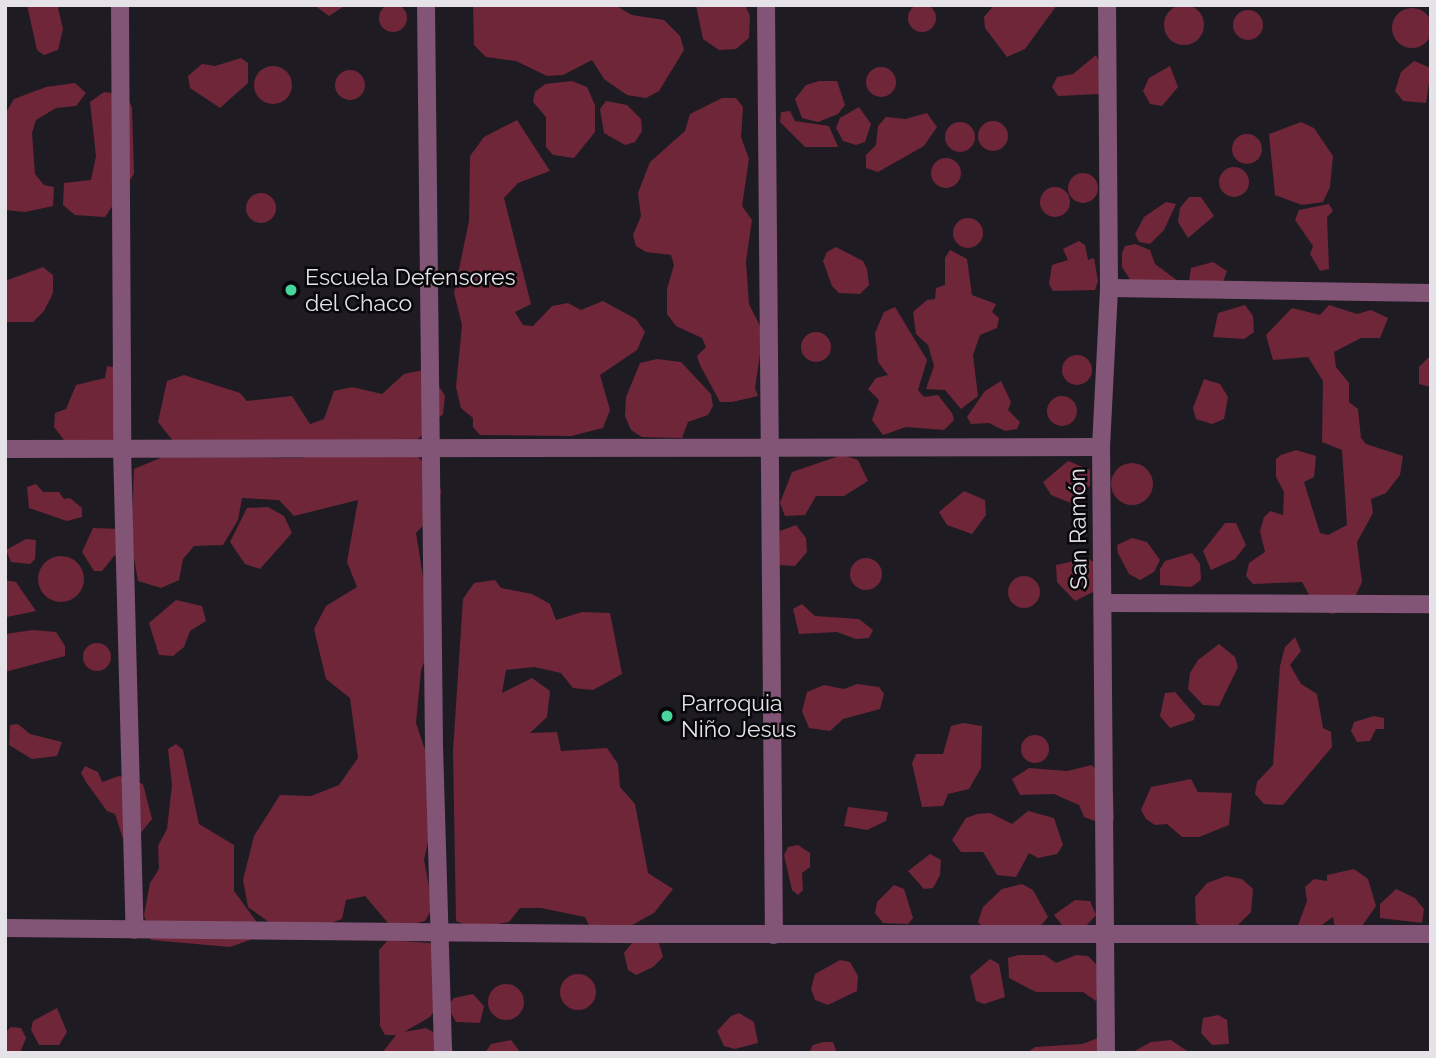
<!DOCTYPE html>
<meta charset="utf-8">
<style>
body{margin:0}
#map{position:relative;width:1436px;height:1058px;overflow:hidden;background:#1f1b23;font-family:Raleway,sans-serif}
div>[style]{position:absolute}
.green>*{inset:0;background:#6f2639}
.round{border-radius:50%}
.minor>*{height:18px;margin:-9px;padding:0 9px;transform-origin:9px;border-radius:9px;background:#825475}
.dots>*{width:19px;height:19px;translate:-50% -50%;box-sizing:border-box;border:4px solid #08070a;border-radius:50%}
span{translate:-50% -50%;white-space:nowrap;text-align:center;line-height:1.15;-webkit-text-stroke:5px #08070a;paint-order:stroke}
.poi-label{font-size:23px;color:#e5e3e8}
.left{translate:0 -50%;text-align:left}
.street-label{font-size:23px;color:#e5e3e8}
.frame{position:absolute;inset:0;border:7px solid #e5e3e8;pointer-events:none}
</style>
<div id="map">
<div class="green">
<i class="round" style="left:908px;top:4px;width:28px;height:28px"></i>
<i class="round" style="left:379px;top:4px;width:28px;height:28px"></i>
<i style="clip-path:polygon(27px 5px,63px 5px,58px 8px,63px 29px,58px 50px,44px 55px,37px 50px)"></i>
<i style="clip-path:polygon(314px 5px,346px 5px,329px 16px)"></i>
<i style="clip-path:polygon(473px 5px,615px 5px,632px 15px,664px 20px,680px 36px,684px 50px,659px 91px,646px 98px,627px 95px,604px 79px,592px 60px,563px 75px,547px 76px,516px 61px,486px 57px,474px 45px)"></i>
<i style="clip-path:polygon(696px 5px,745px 5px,750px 16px,749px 38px,736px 49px,719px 50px,703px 39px)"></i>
<i style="clip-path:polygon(994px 5px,1057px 5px,1025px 49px,1007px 57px,985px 28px,984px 17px)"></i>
<i class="round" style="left:1164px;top:5px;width:40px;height:40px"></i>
<i class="round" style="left:1392px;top:8px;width:40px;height:40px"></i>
<i class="round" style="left:1233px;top:10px;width:30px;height:30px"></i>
<i style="clip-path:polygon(1096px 55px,1105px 75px,1099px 94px,1058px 96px,1052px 87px,1057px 77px,1073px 74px)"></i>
<i style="clip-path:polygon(241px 58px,248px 63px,248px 83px,220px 108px,190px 88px,188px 76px,202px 64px,215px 66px)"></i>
<i style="clip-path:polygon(1414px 61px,1431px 68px,1426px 103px,1403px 101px,1395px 91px,1401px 72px)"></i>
<i class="round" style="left:254px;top:66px;width:38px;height:38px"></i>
<i style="clip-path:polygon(1170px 66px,1178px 87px,1162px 106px,1150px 104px,1143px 91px,1149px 78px)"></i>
<i class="round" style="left:866px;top:67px;width:30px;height:30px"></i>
<i class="round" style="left:335px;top:70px;width:30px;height:30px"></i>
<i style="clip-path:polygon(572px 81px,587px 87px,595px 105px,595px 132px,574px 158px,553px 155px,546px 147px,546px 117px,533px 102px,535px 92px,545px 84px)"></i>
<i style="clip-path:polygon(819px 81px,837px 81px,845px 105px,838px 114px,818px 122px,802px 118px,795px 99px,806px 85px)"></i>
<i style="clip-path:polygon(75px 83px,86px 93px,76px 106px,56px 108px,36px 120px,32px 133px,35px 174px,44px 185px,54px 187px,53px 206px,25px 212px,5px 210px,5px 114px,14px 99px,46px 87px)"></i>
<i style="clip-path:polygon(104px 92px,127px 95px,132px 108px,134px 174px,105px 217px,75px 215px,63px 205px,64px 183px,91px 180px,96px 156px,90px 102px)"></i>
<i style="clip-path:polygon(722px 98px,736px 98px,743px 107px,741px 137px,749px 159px,742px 206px,752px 220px,746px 261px,749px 304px,760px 326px,761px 348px,755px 388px,758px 396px,732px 402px,720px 402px,700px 365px,697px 356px,706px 347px,702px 338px,676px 326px,667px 314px,667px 289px,674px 265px,671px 255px,646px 252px,636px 246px,633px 235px,641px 216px,638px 193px,650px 162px,685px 131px,690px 114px)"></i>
<i style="clip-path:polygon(606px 101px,627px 105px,641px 119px,642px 131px,635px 142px,625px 145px,604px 133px,600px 109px)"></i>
<i style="clip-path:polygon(859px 107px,871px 124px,865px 142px,856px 145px,843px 141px,836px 128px,840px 118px)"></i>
<i style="clip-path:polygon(790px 111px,795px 121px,829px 126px,838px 147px,805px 147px,780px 122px,781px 112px)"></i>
<i style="clip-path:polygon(927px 113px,937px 127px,924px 146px,878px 172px,866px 168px,866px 155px,876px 145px,878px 126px,886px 117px,905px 119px)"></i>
<i style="clip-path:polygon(517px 120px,550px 171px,518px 183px,504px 198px,531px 304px,515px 312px,523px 325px,533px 326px,552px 306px,568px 303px,581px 310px,603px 301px,636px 319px,645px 332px,637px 350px,600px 375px,610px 410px,603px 428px,571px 436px,480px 435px,473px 427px,473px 418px,461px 408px,456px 387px,462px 325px,454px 293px,469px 221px,470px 156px,484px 137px)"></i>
<i class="round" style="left:978px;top:121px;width:30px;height:30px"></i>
<i style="clip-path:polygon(1301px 122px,1314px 128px,1333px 156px,1330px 187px,1323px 202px,1302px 205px,1275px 195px,1269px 134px)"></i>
<i class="round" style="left:945px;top:122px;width:30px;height:30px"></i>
<i class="round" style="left:1232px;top:134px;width:30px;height:30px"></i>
<i class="round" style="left:931px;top:158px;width:30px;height:30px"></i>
<i class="round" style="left:1219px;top:167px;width:30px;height:30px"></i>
<i class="round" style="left:1068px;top:173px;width:30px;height:30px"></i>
<i class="round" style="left:1040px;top:187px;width:30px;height:30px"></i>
<i class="round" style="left:246px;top:193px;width:30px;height:30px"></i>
<i style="clip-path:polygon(1189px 197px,1201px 197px,1214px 216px,1188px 238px,1178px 222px,1180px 208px)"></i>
<i style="clip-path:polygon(1166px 202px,1176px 204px,1164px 230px,1150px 244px,1139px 242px,1135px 234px,1144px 217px)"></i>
<i style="clip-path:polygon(1329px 204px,1333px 211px,1327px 217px,1329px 269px,1320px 271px,1310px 254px,1313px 246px,1295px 220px,1299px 210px)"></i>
<i class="round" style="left:953px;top:218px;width:30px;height:30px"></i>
<i style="clip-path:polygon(1079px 241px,1085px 245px,1088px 260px,1094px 258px,1098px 281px,1095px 290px,1053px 291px,1049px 284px,1052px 265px,1068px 260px,1063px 249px)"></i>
<i style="clip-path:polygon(1135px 244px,1150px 250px,1155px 264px,1178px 281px,1133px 284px,1122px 267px,1122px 253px,1125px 246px)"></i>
<i style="clip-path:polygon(836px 247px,863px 261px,867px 269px,869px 285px,860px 294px,839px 293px,832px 286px,823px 261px,827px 252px)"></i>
<i style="clip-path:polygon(950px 250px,967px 259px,972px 295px,996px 304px,992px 312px,999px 318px,997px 328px,980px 335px,973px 355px,978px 396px,961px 409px,945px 390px,926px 389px,934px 366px,928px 345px,916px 334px,913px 312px,927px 300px,935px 299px,936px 288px,945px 285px,945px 258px)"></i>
<i style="clip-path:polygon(1213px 262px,1227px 271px,1223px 282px,1189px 281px,1191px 268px)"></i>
<i style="clip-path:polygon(43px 267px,53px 275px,53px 293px,44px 311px,33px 322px,5px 322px,5px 281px)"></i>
<i style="clip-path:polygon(1245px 305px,1253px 316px,1254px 332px,1244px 339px,1213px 337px,1218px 313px)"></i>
<i style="clip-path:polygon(1329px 305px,1357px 314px,1371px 310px,1388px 318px,1380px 338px,1361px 338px,1334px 352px,1336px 367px,1349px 383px,1349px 402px,1358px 409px,1361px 438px,1366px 444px,1403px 456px,1400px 475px,1386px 493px,1371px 499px,1373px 513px,1357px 542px,1362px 582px,1356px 595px,1334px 614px,1318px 611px,1302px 582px,1253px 584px,1246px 576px,1249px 563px,1265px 552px,1260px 531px,1264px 517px,1270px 511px,1283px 515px,1284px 492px,1276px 477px,1276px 459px,1281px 455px,1296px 450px,1316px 456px,1314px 477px,1304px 482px,1320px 533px,1328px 535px,1347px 525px,1342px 450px,1322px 442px,1323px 381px,1308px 357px,1273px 360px,1266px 335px,1292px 308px,1320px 315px)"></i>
<i style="clip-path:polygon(895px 307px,927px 360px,918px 390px,924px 397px,938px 395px,952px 413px,954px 420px,944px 430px,906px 427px,883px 435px,872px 420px,879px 400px,868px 389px,876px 378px,888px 375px,878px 362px,875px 333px,884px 312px)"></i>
<i class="round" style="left:801px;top:332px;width:30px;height:30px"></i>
<i style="clip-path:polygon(1431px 355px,1431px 386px,1427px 386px,1419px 384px,1419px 367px)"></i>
<i class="round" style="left:1062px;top:355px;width:30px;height:30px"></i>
<i style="clip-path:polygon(657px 359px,681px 362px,711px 394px,713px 406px,708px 415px,688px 422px,682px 438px,642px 437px,631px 430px,625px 416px,626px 397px,640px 363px)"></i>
<i style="clip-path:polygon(107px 366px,118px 368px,118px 440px,77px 445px,64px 440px,54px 427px,55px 413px,66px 409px,76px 385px,105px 378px)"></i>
<i style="clip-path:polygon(428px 369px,445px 396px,443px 414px,412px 445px,174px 442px,158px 422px,167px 381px,184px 375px,240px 393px,247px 401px,292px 396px,310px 424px,324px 419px,334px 391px,352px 387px,382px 394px,404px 374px)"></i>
<i style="clip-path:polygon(1204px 379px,1220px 384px,1228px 397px,1224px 419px,1212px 424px,1196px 419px,1193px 408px)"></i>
<i style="clip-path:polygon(1001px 381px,1011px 402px,1008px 410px,1020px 422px,1017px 429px,1005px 431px,989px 423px,971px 424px,967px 417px,985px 391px)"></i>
<i class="round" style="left:1047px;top:396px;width:30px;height:30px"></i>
<i style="clip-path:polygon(363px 449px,418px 457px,436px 474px,441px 491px,437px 511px,416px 533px,433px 639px,421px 670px,416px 723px,424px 747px,438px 766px,434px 815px,424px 860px,433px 907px,425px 921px,405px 926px,388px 923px,365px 896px,346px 900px,342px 919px,322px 926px,273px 925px,248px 907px,243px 880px,254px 836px,280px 795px,311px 796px,339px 785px,358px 758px,350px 698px,326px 679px,314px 629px,326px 606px,357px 587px,347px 562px,358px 500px,294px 516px,279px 500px,242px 498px,238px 520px,223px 545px,194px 546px,183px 559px,179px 580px,161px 588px,138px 581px,131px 541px,134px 469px,165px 456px,300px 458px)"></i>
<i style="clip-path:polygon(842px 455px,858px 460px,868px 481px,844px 496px,816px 496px,805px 515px,785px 516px,780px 503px,792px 472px)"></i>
<i style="clip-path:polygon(1068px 461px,1090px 470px,1090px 485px,1076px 505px,1051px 495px,1043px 482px)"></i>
<i class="round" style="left:1111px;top:463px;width:42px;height:42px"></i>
<i style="clip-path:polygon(36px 484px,43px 492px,59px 492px,64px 499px,70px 498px,82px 508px,82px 517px,67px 521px,29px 508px,27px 487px)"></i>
<i style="clip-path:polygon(964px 491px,985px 500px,986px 515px,972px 534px,947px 525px,939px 512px)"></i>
<i style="clip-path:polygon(268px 507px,284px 516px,292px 533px,260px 569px,245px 564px,230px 542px,247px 508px)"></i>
<i style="clip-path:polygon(1225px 523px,1236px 523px,1246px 545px,1235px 559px,1211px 570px,1203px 551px)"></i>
<i style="clip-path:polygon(796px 525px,806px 538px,807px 552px,795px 566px,779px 565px,780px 531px)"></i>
<i style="clip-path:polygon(93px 528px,121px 529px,128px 551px,114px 556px,102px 571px,94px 571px,82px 552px)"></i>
<i style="clip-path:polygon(1132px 538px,1147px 542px,1160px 560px,1154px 572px,1140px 580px,1129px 574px,1118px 553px,1117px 545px)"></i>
<i style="clip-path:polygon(26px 539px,36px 540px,35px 559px,30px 564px,11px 562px,6px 550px)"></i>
<i style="clip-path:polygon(1192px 553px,1200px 564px,1201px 580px,1191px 587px,1160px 585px,1160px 569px,1165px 561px)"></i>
<i class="round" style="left:38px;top:556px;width:46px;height:46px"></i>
<i style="clip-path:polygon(1088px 558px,1099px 566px,1097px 590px,1075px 601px,1057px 582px,1056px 565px)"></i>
<i class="round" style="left:850px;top:558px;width:32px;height:32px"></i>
<i class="round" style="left:1008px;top:576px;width:32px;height:32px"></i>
<i style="clip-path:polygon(5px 580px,16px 582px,36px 611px,7px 617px)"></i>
<i style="clip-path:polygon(495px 580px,501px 588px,532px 594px,550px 604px,556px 620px,582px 612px,610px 613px,622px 674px,593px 690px,573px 688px,561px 673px,534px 667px,506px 670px,502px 693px,532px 678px,550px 691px,547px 717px,530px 733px,557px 732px,561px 751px,607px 748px,618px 764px,620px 787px,635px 804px,648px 873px,673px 889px,654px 913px,616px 934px,593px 934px,585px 917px,541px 908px,520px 908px,509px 922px,474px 928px,456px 921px,453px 751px,463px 599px,474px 583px)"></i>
<i style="clip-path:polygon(176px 600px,202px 606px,206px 621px,190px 631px,184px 647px,173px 656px,159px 655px,149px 623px)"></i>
<i style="clip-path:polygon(802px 604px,815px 616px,859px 619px,873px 630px,869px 638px,856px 639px,837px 632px,799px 634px,793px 609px)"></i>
<i style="clip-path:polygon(33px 630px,56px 632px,65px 646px,65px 656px,5px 672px,5px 634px)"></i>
<i style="clip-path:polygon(1295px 637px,1301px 651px,1290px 665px,1301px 684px,1317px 694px,1323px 728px,1331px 732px,1332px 747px,1283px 805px,1264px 804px,1255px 794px,1257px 782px,1273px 765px,1280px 666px,1285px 647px)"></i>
<i class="round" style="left:83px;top:643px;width:28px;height:28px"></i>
<i style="clip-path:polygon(1219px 644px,1235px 657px,1238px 667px,1219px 706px,1203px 705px,1188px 689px,1190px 673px,1198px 660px)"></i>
<i style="clip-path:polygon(857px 684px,879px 687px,884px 694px,880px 709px,843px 719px,830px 731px,809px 728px,802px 711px,807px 692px,824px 685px,844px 689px)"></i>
<i style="clip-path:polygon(1175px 692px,1195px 715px,1194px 720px,1170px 728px,1160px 716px,1165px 693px)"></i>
<i style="clip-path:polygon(1374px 716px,1384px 718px,1384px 729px,1376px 729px,1370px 741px,1357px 742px,1351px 731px,1354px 722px)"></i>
<i style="clip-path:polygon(963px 723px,982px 726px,981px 768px,969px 789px,948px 794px,943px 806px,922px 807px,912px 763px,916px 754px,943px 754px,951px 726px)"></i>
<i style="clip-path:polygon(18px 724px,30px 734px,62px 742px,57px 756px,32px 759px,9px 745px,10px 725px)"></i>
<i class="round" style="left:1021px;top:735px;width:28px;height:28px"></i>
<i style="clip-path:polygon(176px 744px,183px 750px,199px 824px,234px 845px,234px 891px,256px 921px,250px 940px,230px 947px,151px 940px,144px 915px,150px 883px,159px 869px,158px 846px,167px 829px,172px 785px,168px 749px)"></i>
<i style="clip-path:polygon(1092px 765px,1113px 791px,1114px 820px,1100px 823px,1084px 817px,1079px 805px,1054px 794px,1020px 795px,1012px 779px,1029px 768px,1067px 771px)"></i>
<i style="clip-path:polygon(85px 766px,98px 772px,102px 782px,119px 776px,143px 784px,152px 819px,139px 835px,123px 839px,115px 814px,107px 811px,86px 782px,81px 773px)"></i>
<i style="clip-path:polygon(1191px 779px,1198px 792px,1232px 793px,1229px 825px,1199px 837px,1182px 837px,1167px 824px,1155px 825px,1146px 819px,1141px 810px,1151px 787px)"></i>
<i style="clip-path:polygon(848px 807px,888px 812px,886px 821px,867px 830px,844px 826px)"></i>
<i style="clip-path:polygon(1028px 811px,1054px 818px,1063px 845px,1057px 854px,1038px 858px,1029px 853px,1016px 877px,997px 875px,983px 852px,961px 852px,952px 840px,966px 818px,977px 814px,990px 813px,1012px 824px)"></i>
<i style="clip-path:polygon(798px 845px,810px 853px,810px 867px,802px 873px,803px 890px,798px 895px,792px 890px,784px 855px,788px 847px)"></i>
<i style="clip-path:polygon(930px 854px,941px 860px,940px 875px,933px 888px,924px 889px,908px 871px)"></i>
<i style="clip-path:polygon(1354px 869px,1368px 879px,1376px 906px,1362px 926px,1337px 939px,1333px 917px,1319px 927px,1314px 941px,1305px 943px,1297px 928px,1307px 901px,1305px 887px,1314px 879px,1327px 881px,1327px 875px)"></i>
<i style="clip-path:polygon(1226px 876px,1242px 879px,1253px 889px,1251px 912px,1235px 928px,1215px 934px,1196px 923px,1195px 897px,1207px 883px)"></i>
<i style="clip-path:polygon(1022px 884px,1033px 890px,1048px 917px,1039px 928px,985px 929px,978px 922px,983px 907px,1002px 889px)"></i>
<i style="clip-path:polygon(894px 885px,904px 889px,913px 918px,908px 924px,883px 923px,875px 913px,877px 902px)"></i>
<i style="clip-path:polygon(1396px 889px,1415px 898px,1424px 909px,1422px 923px,1380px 918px,1380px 904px)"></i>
<i style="clip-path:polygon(1075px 900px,1090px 901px,1096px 915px,1086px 926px,1066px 930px,1054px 915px)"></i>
<i style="clip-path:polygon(388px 940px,430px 943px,437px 952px,442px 1000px,430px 1017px,404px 1032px,426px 1028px,451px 1042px,453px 1053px,382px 1053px,396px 1035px,385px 1035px,380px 1026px,379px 950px)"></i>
<i style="clip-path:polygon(658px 940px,663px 957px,653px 967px,636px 975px,628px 970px,624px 953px,632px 943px)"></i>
<i style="clip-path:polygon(1018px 955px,1045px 955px,1056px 963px,1076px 955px,1088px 956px,1101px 969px,1096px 1001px,1083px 992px,1036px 992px,1009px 978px,1008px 958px)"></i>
<i style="clip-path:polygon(990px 959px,999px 964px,1005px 997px,984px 1004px,976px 1001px,970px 976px)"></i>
<i style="clip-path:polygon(840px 960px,850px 962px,858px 976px,857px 991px,828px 1005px,815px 1000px,811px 989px,815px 974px)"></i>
<i class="round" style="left:560px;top:974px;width:36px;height:36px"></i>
<i class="round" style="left:488px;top:984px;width:36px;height:36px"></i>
<i style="clip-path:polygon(473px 994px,484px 1006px,480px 1023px,456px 1022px,447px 1006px,454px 998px)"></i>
<i style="clip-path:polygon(57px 1008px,67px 1032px,59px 1045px,39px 1045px,31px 1030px,33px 1021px)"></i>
<i style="clip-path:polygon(739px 1013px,754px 1022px,758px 1043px,735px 1049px,724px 1046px,717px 1031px,731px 1016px)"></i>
<i style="clip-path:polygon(1218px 1015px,1227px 1020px,1229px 1044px,1212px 1045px,1201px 1033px,1203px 1018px)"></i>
<i style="clip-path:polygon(11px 1027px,21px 1028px,26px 1038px,20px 1053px,5px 1053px,5px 1033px)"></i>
<i style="clip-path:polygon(1101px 1037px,1112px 1053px,1027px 1053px,1035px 1047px,1082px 1044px)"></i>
<i style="clip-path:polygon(511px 1040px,521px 1053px,485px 1053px,491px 1044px)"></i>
<i style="clip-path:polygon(1171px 1040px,1190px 1053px,1131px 1053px,1151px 1042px)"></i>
<i style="clip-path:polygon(823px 1042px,833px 1042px,837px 1053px,809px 1053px,813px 1045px)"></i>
</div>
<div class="minor">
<i style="left:120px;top:5px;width:444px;rotate:89.7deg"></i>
<i style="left:122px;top:449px;width:481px;rotate:88.5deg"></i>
<i style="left:426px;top:5px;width:741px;rotate:89.38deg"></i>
<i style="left:434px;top:746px;width:307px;rotate:88.3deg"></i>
<i style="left:766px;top:5px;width:930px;rotate:89.51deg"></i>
<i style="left:1109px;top:288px;width:322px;rotate:0.9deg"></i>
<i style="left:5px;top:449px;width:1096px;rotate:-0.1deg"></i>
<i style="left:1104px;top:603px;width:327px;rotate:0.2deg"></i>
<i style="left:5px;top:928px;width:611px;rotate:0.56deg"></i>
<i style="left:616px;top:934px;width:815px"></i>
<i style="left:1106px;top:1053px;width:606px;rotate:-90.47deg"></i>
<i style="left:1101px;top:447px;width:159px;rotate:-87.1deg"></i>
<i style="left:1109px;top:288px;width:283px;rotate:-90.4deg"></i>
</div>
<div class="dots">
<i style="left:291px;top:290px;background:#48d49d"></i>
<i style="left:667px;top:716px;background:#48d49d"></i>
</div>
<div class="poi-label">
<span class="left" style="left:305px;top:290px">Escuela Defensores<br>del Chaco</span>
<span class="left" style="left:681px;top:716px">Parroquia<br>Niño Jesus</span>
</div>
<div class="street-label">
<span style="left:1078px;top:529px;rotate:-91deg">San Ramón</span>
</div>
<div class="frame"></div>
</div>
